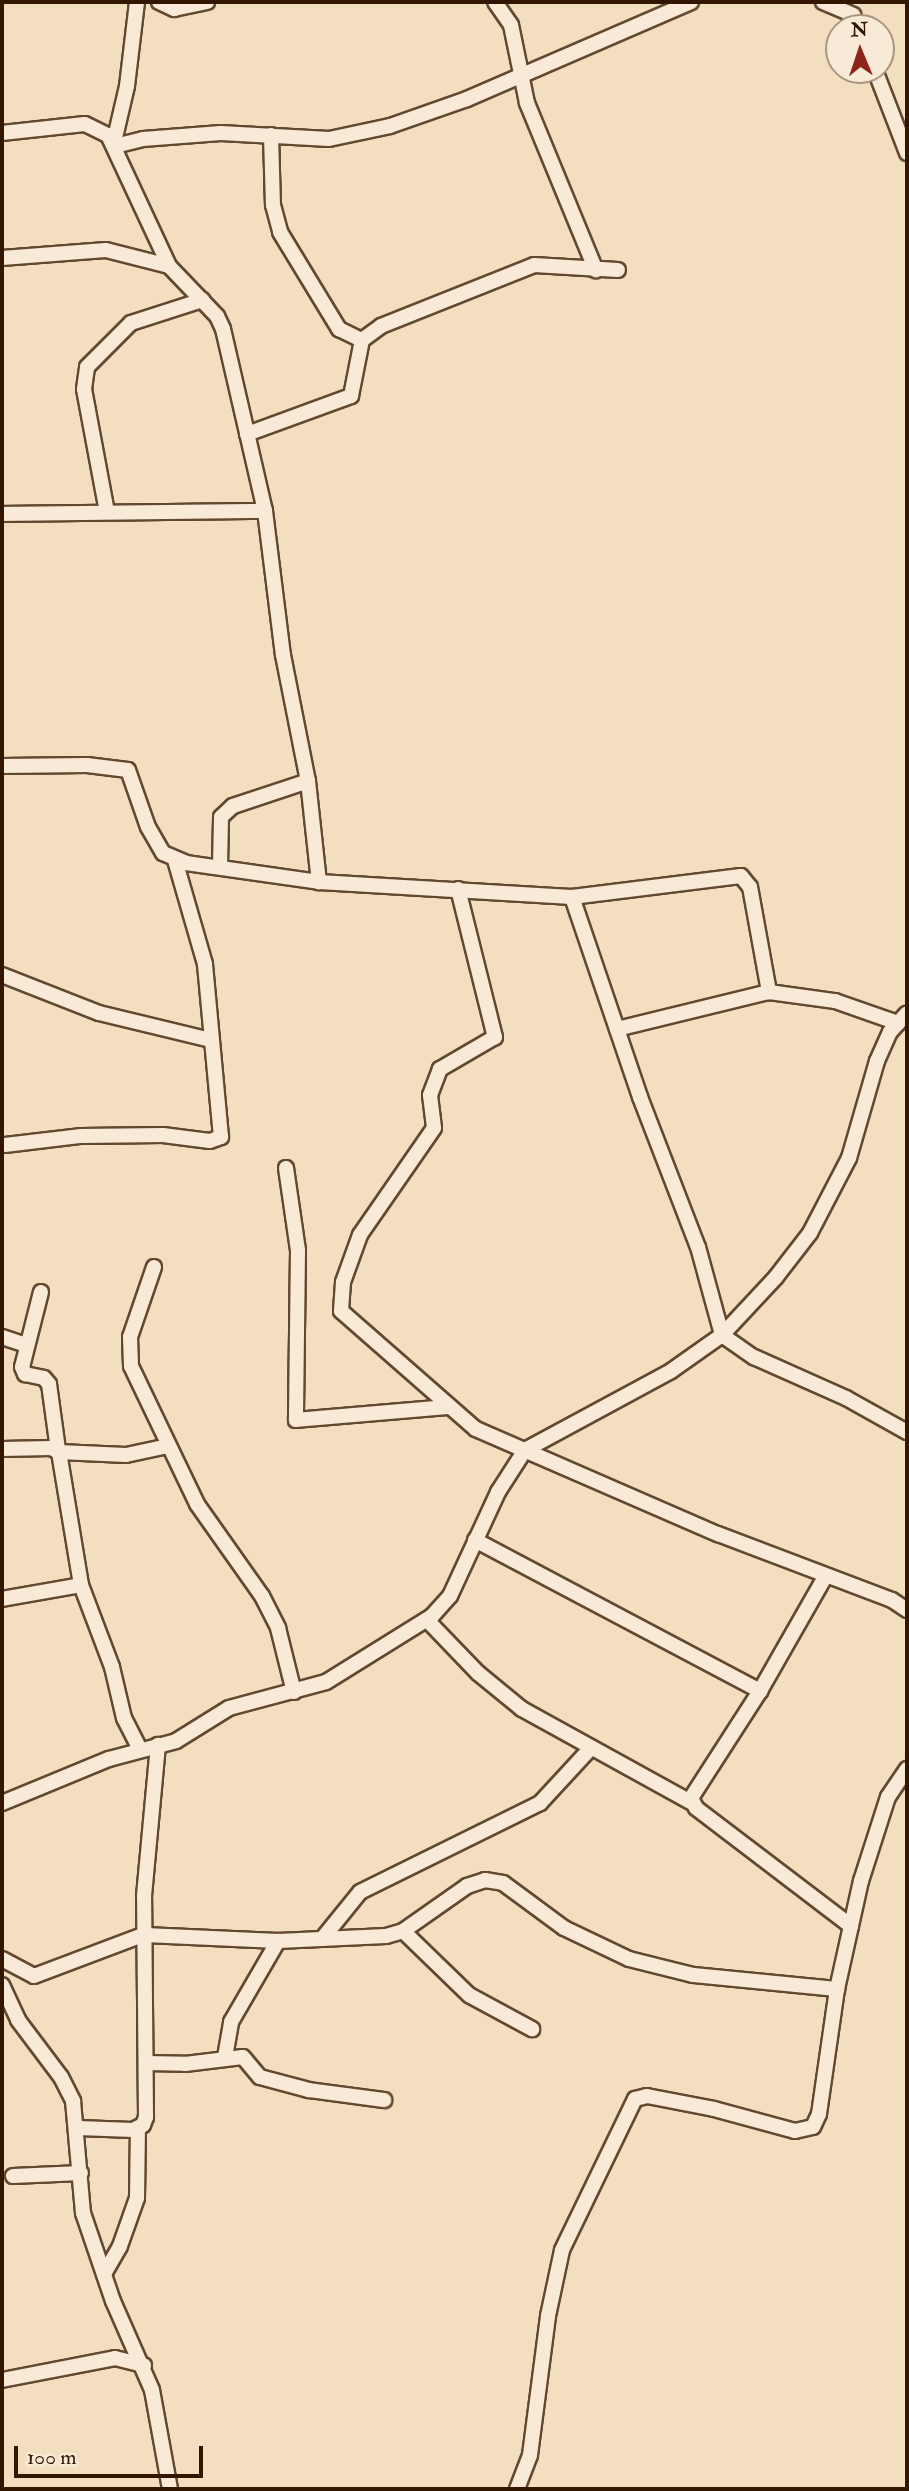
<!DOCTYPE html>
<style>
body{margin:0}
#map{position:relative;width:909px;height:2491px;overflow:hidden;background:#f4dec0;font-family:"IM FELL Double Pica",serif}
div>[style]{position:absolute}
.roads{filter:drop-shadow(2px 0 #634830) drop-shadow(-2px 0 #634830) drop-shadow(0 2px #634830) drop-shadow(0 -2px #634830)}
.street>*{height:14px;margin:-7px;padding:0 7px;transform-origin:7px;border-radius:7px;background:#f8ead6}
span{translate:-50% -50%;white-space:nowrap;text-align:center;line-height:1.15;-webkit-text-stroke:7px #f8ead6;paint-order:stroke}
.frame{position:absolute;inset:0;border:4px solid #331600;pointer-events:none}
.north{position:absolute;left:825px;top:14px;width:70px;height:70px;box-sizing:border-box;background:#f8ead6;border:2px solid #a99580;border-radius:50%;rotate:358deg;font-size:19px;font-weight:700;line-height:28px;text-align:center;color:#331600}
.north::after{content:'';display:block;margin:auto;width:24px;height:32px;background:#8f2418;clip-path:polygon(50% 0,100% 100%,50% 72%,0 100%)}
.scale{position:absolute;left:14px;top:2446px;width:189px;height:32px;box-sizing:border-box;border:4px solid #331600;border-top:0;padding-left:9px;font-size:21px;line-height:24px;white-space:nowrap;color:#331600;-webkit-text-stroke:5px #f8ead6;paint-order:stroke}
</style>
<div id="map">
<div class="roads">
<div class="street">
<i style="left:159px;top:2px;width:17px;rotate:25deg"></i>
<i style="left:174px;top:9px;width:34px;rotate:-12deg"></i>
<i style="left:495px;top:2px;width:28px;rotate:55deg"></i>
<i style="left:511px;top:25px;width:80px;rotate:78.4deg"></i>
<i style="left:527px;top:103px;width:181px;rotate:67.6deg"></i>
<i style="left:823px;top:2px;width:33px;rotate:23deg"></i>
<i style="left:875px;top:70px;width:89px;rotate:68.9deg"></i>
<i style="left:2px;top:133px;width:83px;rotate:-6.2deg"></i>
<i style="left:85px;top:124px;width:25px;rotate:26deg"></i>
<i style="left:108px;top:135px;width:145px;rotate:65deg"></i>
<i style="left:169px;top:266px;width:69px;rotate:46.2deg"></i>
<i style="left:217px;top:316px;width:14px;rotate:65deg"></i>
<i style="left:223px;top:329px;width:187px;rotate:77deg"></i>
<i style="left:265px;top:511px;width:145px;rotate:82.9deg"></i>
<i style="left:283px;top:655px;width:128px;rotate:78.8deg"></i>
<i style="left:308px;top:781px;width:102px;rotate:83.8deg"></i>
<i style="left:271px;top:135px;width:70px;rotate:88.4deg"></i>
<i style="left:273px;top:205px;width:28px;rotate:75deg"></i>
<i style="left:280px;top:232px;width:114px;rotate:58.7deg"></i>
<i style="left:339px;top:329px;width:25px;rotate:26deg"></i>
<i style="left:114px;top:142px;width:57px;rotate:-76.9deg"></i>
<i style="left:127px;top:86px;width:85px;rotate:-83.2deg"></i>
<i style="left:115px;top:146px;width:29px;rotate:-14deg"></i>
<i style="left:143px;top:139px;width:78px;rotate:-4.4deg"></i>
<i style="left:221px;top:133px;width:108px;rotate:3.2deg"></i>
<i style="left:329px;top:139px;width:62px;rotate:-12deg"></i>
<i style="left:390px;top:126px;width:82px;rotate:-19.3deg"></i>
<i style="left:467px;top:99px;width:244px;rotate:-23.4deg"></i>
<i style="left:2px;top:258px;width:104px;rotate:-4.4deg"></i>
<i style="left:106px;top:250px;width:65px;rotate:14.3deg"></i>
<i style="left:247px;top:434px;width:111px;rotate:-20.1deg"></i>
<i style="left:351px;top:396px;width:57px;rotate:-78.9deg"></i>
<i style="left:362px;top:340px;width:24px;rotate:-36deg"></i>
<i style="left:381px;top:326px;width:165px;rotate:-21.7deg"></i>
<i style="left:534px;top:265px;width:84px;rotate:3.4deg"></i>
<i style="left:107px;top:512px;width:125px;rotate:-100.6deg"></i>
<i style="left:84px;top:389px;width:22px;rotate:-82deg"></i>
<i style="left:87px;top:367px;width:62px;rotate:-45deg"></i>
<i style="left:131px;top:323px;width:75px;rotate:-17.9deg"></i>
<i style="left:2px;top:514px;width:263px;rotate:-0.7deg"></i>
<i style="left:2px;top:766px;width:85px;rotate:-0.7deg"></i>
<i style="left:87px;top:765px;width:41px;rotate:7deg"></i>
<i style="left:128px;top:770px;width:60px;rotate:70.7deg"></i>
<i style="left:148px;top:827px;width:30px;rotate:60deg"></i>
<i style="left:163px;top:853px;width:25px;rotate:23deg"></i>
<i style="left:186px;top:863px;width:134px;rotate:8.1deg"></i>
<i style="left:319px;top:882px;width:253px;rotate:3.4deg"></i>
<i style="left:572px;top:897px;width:211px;rotate:71.2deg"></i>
<i style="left:640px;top:1097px;width:161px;rotate:68.9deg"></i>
<i style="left:698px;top:1247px;width:91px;rotate:74.7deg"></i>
<i style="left:722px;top:1335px;width:39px;rotate:35deg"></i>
<i style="left:754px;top:1357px;width:101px;rotate:24deg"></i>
<i style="left:846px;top:1398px;width:70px;rotate:29.1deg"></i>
<i style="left:220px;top:866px;width:49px;rotate:-88.8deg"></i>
<i style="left:221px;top:817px;width:16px;rotate:-43deg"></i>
<i style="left:233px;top:806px;width:79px;rotate:-18.4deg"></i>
<i style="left:458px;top:889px;width:153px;rotate:76deg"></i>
<i style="left:495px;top:1037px;width:64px;rotate:149.8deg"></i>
<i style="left:440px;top:1069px;width:28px;rotate:111deg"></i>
<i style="left:430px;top:1095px;width:33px;rotate:83deg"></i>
<i style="left:434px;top:1128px;width:130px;rotate:124.7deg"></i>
<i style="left:360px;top:1235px;width:50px;rotate:109.9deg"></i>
<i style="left:343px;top:1282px;width:29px;rotate:94deg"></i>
<i style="left:341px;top:1311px;width:179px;rotate:41.2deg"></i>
<i style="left:476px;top:1429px;width:264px;rotate:23.5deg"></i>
<i style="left:718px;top:1534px;width:186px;rotate:20.8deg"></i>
<i style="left:892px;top:1600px;width:18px;rotate:34deg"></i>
<i style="left:572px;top:897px;width:170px;rotate:-7.1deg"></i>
<i style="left:741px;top:876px;width:14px;rotate:51deg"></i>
<i style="left:750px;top:887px;width:107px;rotate:79.7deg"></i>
<i style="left:2px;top:975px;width:104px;rotate:21.4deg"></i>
<i style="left:99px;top:1013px;width:115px;rotate:13.6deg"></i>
<i style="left:617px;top:1029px;width:156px;rotate:-13.7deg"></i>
<i style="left:769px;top:992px;width:67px;rotate:7.8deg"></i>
<i style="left:835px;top:1001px;width:67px;rotate:19.2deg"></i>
<i style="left:5px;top:1145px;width:77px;rotate:-6.8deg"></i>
<i style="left:81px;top:1136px;width:82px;rotate:-0.7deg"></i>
<i style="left:163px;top:1135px;width:47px;rotate:7.3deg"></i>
<i style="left:210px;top:1141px;width:12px;rotate:-20deg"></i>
<i style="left:221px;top:1137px;width:174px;rotate:-95.3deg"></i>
<i style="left:205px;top:964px;width:108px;rotate:-106.1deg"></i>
<i style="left:286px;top:1168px;width:83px;rotate:81.7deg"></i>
<i style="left:298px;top:1250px;width:170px;rotate:90.7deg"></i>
<i style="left:296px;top:1420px;width:154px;rotate:-4.9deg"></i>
<i style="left:154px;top:1267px;width:74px;rotate:108.9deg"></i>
<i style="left:130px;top:1337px;width:29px;rotate:88deg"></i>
<i style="left:131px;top:1366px;width:153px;rotate:64.4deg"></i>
<i style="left:197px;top:1504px;width:113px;rotate:54.8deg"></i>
<i style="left:262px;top:1596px;width:36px;rotate:63deg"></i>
<i style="left:278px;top:1628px;width:66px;rotate:76deg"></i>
<i style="left:41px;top:1292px;width:77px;rotate:104.2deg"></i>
<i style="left:22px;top:1367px;width:8px;rotate:67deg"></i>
<i style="left:25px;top:1374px;width:19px;rotate:12deg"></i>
<i style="left:44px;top:1378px;width:8px;rotate:50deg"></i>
<i style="left:49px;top:1384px;width:67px;rotate:82.2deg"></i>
<i style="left:2px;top:1337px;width:26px;rotate:18deg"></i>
<i style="left:2px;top:1449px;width:49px;rotate:-1.2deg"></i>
<i style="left:51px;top:1448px;width:9px;rotate:27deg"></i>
<i style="left:59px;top:1452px;width:135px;rotate:80.6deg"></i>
<i style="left:81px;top:1585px;width:88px;rotate:69.3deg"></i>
<i style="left:112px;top:1667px;width:52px;rotate:76.8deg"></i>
<i style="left:124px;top:1718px;width:35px;rotate:63deg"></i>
<i style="left:59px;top:1452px;width:67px;rotate:2.6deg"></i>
<i style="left:126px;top:1455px;width:43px;rotate:-12.1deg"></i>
<i style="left:475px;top:1540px;width:323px;rotate:27.9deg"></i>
<i style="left:825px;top:1577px;width:131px;rotate:119.7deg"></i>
<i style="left:760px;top:1691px;width:127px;rotate:122.8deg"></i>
<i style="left:691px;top:1798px;width:11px;rotate:63deg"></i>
<i style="left:696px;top:1808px;width:195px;rotate:37.3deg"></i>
<i style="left:2px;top:1599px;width:80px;rotate:-10deg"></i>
<i style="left:427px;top:1620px;width:74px;rotate:46.1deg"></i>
<i style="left:478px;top:1673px;width:57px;rotate:39.3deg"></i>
<i style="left:522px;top:1709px;width:194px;rotate:28.9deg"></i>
<i style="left:2px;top:1803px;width:116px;rotate:-22.4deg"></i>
<i style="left:109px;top:1759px;width:69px;rotate:-15deg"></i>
<i style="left:176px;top:1741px;width:62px;rotate:-31.9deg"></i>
<i style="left:229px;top:1708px;width:100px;rotate:-15deg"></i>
<i style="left:326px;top:1682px;width:125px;rotate:-31.9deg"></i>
<i style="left:432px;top:1616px;width:27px;rotate:-48deg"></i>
<i style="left:450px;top:1596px;width:115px;rotate:-65.2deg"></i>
<i style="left:498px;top:1492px;width:50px;rotate:-57.3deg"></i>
<i style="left:525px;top:1450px;width:166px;rotate:-28.4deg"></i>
<i style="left:671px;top:1371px;width:62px;rotate:-35.2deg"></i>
<i style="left:722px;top:1335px;width:79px;rotate:-47deg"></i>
<i style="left:776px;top:1277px;width:56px;rotate:-52.3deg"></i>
<i style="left:810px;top:1233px;width:85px;rotate:-62.5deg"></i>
<i style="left:849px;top:1158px;width:101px;rotate:-73.9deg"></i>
<i style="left:877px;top:1061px;width:32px;rotate:-66deg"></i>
<i style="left:890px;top:1032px;width:25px;rotate:-48deg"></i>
<i style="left:403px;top:1931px;width:92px;rotate:44.1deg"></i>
<i style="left:469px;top:1995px;width:72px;rotate:28.4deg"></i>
<i style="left:145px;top:1935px;width:133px;rotate:2.6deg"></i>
<i style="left:278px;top:1941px;width:108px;rotate:-2.7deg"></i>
<i style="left:386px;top:1936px;width:18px;rotate:-16deg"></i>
<i style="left:403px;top:1931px;width:78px;rotate:-35.1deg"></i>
<i style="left:467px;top:1886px;width:19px;rotate:-18deg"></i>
<i style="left:485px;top:1880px;width:18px;rotate:9deg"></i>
<i style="left:503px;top:1883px;width:76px;rotate:36.4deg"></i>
<i style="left:564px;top:1928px;width:72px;rotate:25.5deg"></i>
<i style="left:629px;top:1959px;width:66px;rotate:14deg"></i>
<i style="left:693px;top:1975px;width:145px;rotate:5.6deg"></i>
<i style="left:322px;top:1939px;width:60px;rotate:-51deg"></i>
<i style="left:360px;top:1892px;width:201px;rotate:-26.3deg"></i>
<i style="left:540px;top:1803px;width:75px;rotate:-47.2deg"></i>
<i style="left:2px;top:1959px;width:36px;rotate:28deg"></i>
<i style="left:34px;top:1976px;width:119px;rotate:-20.7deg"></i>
<i style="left:2px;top:1985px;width:38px;rotate:65deg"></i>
<i style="left:18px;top:2020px;width:71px;rotate:53deg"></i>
<i style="left:61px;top:2077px;width:27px;rotate:63deg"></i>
<i style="left:73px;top:2101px;width:112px;rotate:84.9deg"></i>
<i style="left:83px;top:2213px;width:93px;rotate:71.2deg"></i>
<i style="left:113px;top:2301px;width:97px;rotate:66.3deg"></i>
<i style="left:152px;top:2390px;width:101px;rotate:79.7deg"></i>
<i style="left:225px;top:2057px;width:36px;rotate:-80deg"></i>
<i style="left:231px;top:2022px;width:94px;rotate:-59.9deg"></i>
<i style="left:146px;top:2063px;width:39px;rotate:1deg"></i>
<i style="left:185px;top:2064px;width:58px;rotate:-6.9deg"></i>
<i style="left:243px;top:2057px;width:26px;rotate:50deg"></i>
<i style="left:260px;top:2077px;width:51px;rotate:14.9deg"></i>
<i style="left:309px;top:2090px;width:76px;rotate:7.6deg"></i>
<i style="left:78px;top:2128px;width:55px;rotate:2.1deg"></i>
<i style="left:133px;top:2130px;width:11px;rotate:-27deg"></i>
<i style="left:143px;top:2125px;width:9px;rotate:-69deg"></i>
<i style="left:146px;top:2117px;width:221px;rotate:-90.5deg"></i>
<i style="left:144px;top:1896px;width:152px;rotate:-84.7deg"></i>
<i style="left:13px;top:2176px;width:68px;rotate:-2.5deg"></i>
<i style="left:104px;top:2274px;width:32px;rotate:-60deg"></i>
<i style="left:120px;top:2246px;width:51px;rotate:-70.5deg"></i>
<i style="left:137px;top:2198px;width:69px;rotate:-89.2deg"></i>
<i style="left:2px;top:2380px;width:115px;rotate:-11deg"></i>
<i style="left:115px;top:2358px;width:30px;rotate:14deg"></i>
<i style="left:517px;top:2489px;width:36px;rotate:-69deg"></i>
<i style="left:530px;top:2455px;width:140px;rotate:-82.6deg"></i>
<i style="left:548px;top:2316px;width:67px;rotate:-78deg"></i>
<i style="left:562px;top:2250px;width:168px;rotate:-64.2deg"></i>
<i style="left:635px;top:2099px;width:12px;rotate:-14deg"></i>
<i style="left:647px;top:2096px;width:68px;rotate:11deg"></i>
<i style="left:714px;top:2109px;width:84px;rotate:15.2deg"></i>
<i style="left:795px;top:2131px;width:18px;rotate:-13deg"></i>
<i style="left:813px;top:2127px;width:14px;rotate:-65deg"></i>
<i style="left:819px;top:2114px;width:126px;rotate:-81.8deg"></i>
<i style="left:837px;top:1989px;width:111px;rotate:-77.5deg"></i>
<i style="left:861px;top:1881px;width:88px;rotate:-72.2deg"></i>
<i style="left:888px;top:1797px;width:34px;rotate:-56deg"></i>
</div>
</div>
<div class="frame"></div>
<div class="north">N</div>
<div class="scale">100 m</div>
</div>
